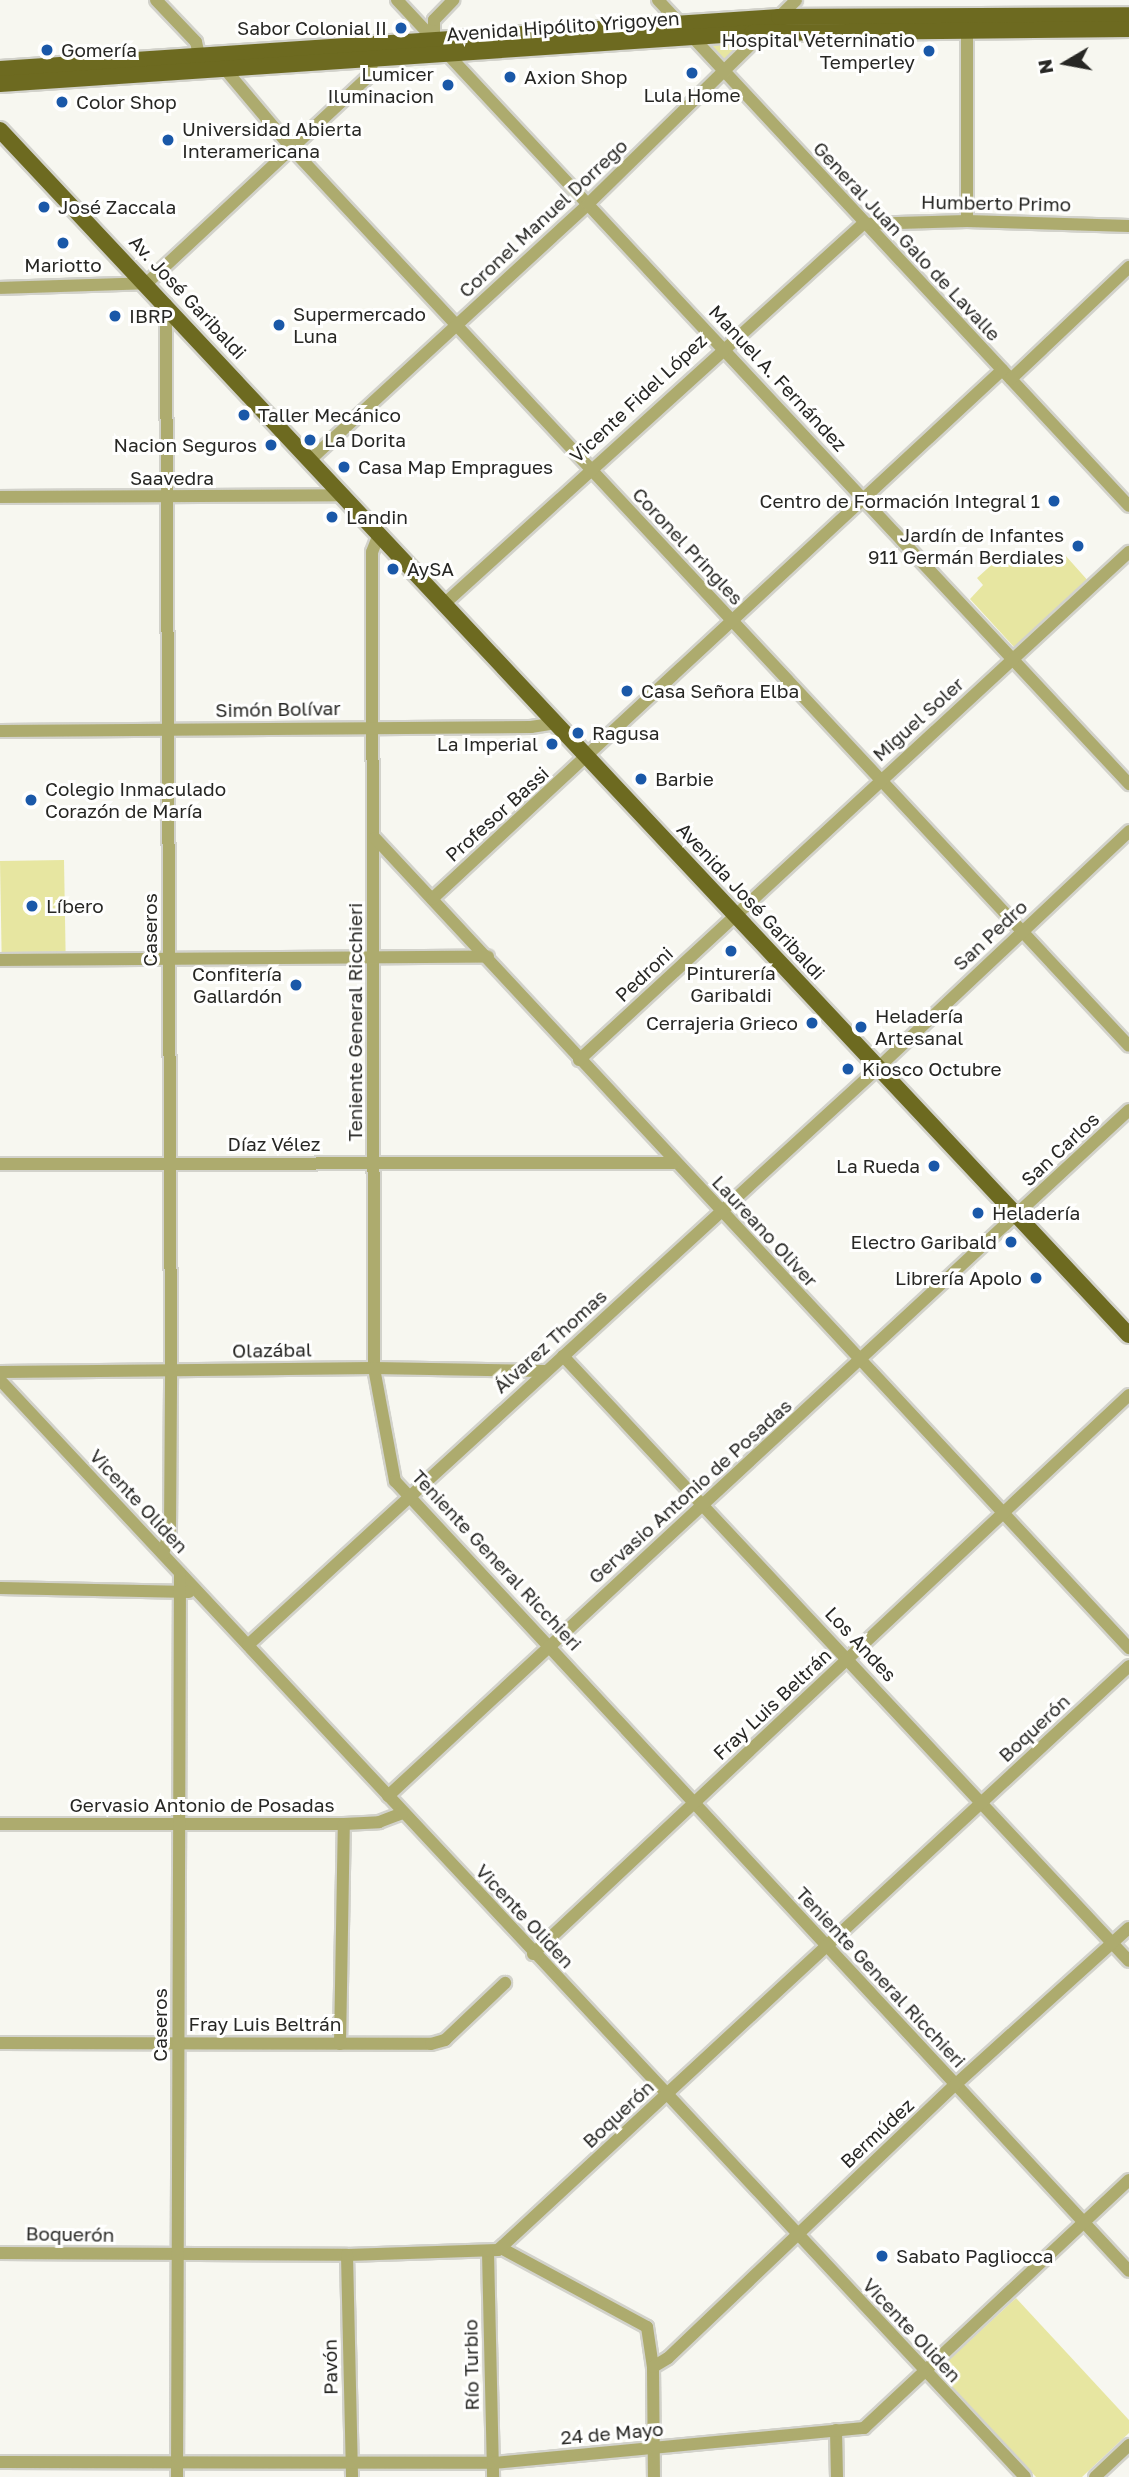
<!DOCTYPE html>
<meta charset="utf-8">
<style>
body{margin:0}
#map{position:relative;width:1129px;height:2477px;overflow:hidden;background:#f7f7f0;font-family:"Golos Text",sans-serif}
div>[style]{position:absolute}
.green>*{inset:0;background:#e7e6a1;transform-origin:0 0}
.roads{filter:drop-shadow(2px 0 #d2d2cb) drop-shadow(-2px 0 #d2d2cb) drop-shadow(0 2px #d2d2cb) drop-shadow(0 -2px #d2d2cb)}
.minor>*{height:12px;margin:-6px;padding:0 6px;transform-origin:6px;border-radius:6px;background:#adab6e}
.major>*{height:16px;margin:-8px;padding:0 8px;transform-origin:8px;border-radius:8px;background:#6d6a20}
.dots>*{width:19px;height:19px;translate:-50% -50%;box-sizing:border-box;border:4px solid #fffffe;border-radius:50%}
span{translate:-50% -50%;white-space:nowrap;text-align:center;line-height:1.15;-webkit-text-stroke:6px #fffffe;paint-order:stroke}
.street-label{font-size:19px;color:#272724}
.poi-label{font-size:19px;color:#272724}
.right{translate:-100% -50%;text-align:right}
.left{translate:0 -50%;text-align:left}
.north{position:absolute;left:1031px;top:28px;width:70px;height:70px;-webkit-text-stroke:5px #fffffe;paint-order:stroke;rotate:260deg;font-size:19px;font-weight:700;line-height:28px;text-align:center;color:#272724}
.north::after{content:'';display:block;margin:auto;width:24px;height:32px;background:#272724;clip-path:polygon(50% 0,100% 100%,50% 72%,0 100%)}
</style>
<div id="map">
<div class="green">
<i style="clip-path:polygon(760px 35px,725px 71px,696px 40px)"></i>
<i style="clip-path:polygon(1007px 551px,1065px 555px,1090px 583px,1020px 646px,1014px 647px,970px 599px,983px 585px,977px 578px)"></i>
<i style="left:64px;top:860px;width:92px;height:64px;rotate:89deg"></i>
<i style="clip-path:polygon(1016px 2298px,1129px 2420px,1129px 2433px,1082px 2477px,1036px 2477px,937px 2371px)"></i>
</div>
<div class="roads">
<div class="minor">
<i style="left:156px;top:0;width:58px;rotate:46.4deg"></i>
<i style="left:196px;top:42px;width:13px;rotate:77deg"></i>
<i style="left:397px;top:0;width:1073px;rotate:46.96deg"></i>
<i style="left:658px;top:0;width:691px;rotate:47.05deg"></i>
<i style="left:434px;top:39px;width:19px;rotate:-90deg"></i>
<i style="left:434px;top:20px;width:28px;rotate:-46deg"></i>
<i style="left:224px;top:68px;width:107px;rotate:49.9deg"></i>
<i style="left:293px;top:150px;width:1225px;rotate:46.98deg"></i>
<i style="left:967px;top:221px;width:192px;rotate:-90deg"></i>
<i style="left:0;top:288px;width:147px;rotate:-1.9deg"></i>
<i style="left:147px;top:283px;width:302px;rotate:-43deg"></i>
<i style="left:368px;top:77px;width:25px;rotate:-72deg"></i>
<i style="left:1011px;top:379px;width:163px;rotate:-43.5deg"></i>
<i style="left:311px;top:459px;width:377px;rotate:-42.6deg"></i>
<i style="left:588px;top:204px;width:291px;rotate:-44.4deg"></i>
<i style="left:0;top:497px;width:344px;rotate:-0.3deg"></i>
<i style="left:379px;top:534px;width:19px;rotate:111deg"></i>
<i style="left:372px;top:552px;width:816px;rotate:89.86deg"></i>
<i style="left:374px;top:1368px;width:115px;rotate:79.5deg"></i>
<i style="left:395px;top:1481px;width:1078px;rotate:47.1deg"></i>
<i style="left:443px;top:605px;width:567px;rotate:-42.21deg"></i>
<i style="left:863px;top:224px;width:104px;rotate:-1.7deg"></i>
<i style="left:967px;top:221px;width:162px;rotate:1.8deg"></i>
<i style="left:0;top:731px;width:531px;rotate:-0.43deg"></i>
<i style="left:531px;top:727px;width:25px;rotate:-9deg"></i>
<i style="left:375px;top:838px;width:1107px;rotate:47.05deg"></i>
<i style="left:432px;top:899px;width:778px;rotate:-42.86deg"></i>
<i style="left:0;top:960px;width:488px;rotate:-0.4deg"></i>
<i style="left:579px;top:1060px;width:749px;rotate:-42.73deg"></i>
<i style="left:0;top:1164px;width:674px;rotate:-0.09deg"></i>
<i style="left:563px;top:1356px;width:828px;rotate:46.91deg"></i>
<i style="left:0;top:1372px;width:374px;rotate:-0.6deg"></i>
<i style="left:374px;top:1368px;width:171px;rotate:1deg"></i>
<i style="left:0;top:1380px;width:1501px;rotate:46.94deg"></i>
<i style="left:163px;top:1554px;width:25px;rotate:-74deg"></i>
<i style="left:170px;top:1530px;width:159px;rotate:-89.6deg"></i>
<i style="left:171px;top:1371px;width:1067px;rotate:-90.27deg"></i>
<i style="left:0;top:1588px;width:189px;rotate:1.2deg"></i>
<i style="left:248px;top:1645px;width:856px;rotate:-42.49deg"></i>
<i style="left:879px;top:1067px;width:344px;rotate:-43.3deg"></i>
<i style="left:388px;top:1796px;width:1010px;rotate:-42.79deg"></i>
<i style="left:0;top:1824px;width:344px"></i>
<i style="left:344px;top:1824px;width:35px;rotate:-3deg"></i>
<i style="left:379px;top:1822px;width:25px;rotate:-21deg"></i>
<i style="left:533px;top:1954px;width:817px;rotate:-43.17deg"></i>
<i style="left:0;top:2043px;width:431px;rotate:0.1deg"></i>
<i style="left:431px;top:2044px;width:15px;rotate:-16deg"></i>
<i style="left:445px;top:2040px;width:83px;rotate:-43.5deg"></i>
<i style="left:340px;top:2044px;width:220px;rotate:-89deg"></i>
<i style="left:501px;top:2248px;width:166px;rotate:28.4deg"></i>
<i style="left:647px;top:2327px;width:40px;rotate:81.5deg"></i>
<i style="left:653px;top:2367px;width:110px;rotate:89.5deg"></i>
<i style="left:488px;top:2252px;width:225px;rotate:88.7deg"></i>
<i style="left:0;top:2253px;width:347px;rotate:0.3deg"></i>
<i style="left:347px;top:2255px;width:151px;rotate:-1.9deg"></i>
<i style="left:498px;top:2250px;width:860px;rotate:-42.78deg"></i>
<i style="left:347px;top:2255px;width:222px;rotate:88.7deg"></i>
<i style="left:653px;top:2367px;width:17px;rotate:-31deg"></i>
<i style="left:668px;top:2358px;width:396px;rotate:-43.6deg"></i>
<i style="left:955px;top:2085px;width:234px;rotate:-42.1deg"></i>
<i style="left:836px;top:2430px;width:47px;rotate:88.8deg"></i>
<i style="left:0;top:2462px;width:493px;rotate:0.1deg"></i>
<i style="left:493px;top:2463px;width:373px;rotate:-5.4deg"></i>
<i style="left:864px;top:2428px;width:363px;rotate:-43.1deg"></i>
<i style="left:177px;top:2477px;width:904px;rotate:-89.81deg"></i>
<i style="left:1095px;top:2477px;width:47px;rotate:-43.3deg"></i>
</div>
<div class="major">
<i style="left:0;top:69px;width:781px;rotate:-3.82deg"></i>
<i style="left:779px;top:17px;width:350px;rotate:-0.3deg"></i>
<i style="left:0;top:84px;width:754px;rotate:-3.88deg"></i>
<i style="left:752px;top:33px;width:377px;rotate:-0.6deg"></i>
<i style="left:0;top:130px;width:1651px;rotate:46.87deg"></i>
</div>
</div>
<div class="dots">
<i style="left:401px;top:28px;background:#1a58a8"></i>
<i style="left:47px;top:50px;background:#1a58a8"></i>
<i style="left:929px;top:51px;background:#1a58a8"></i>
<i style="left:692px;top:73px;background:#1a58a8"></i>
<i style="left:510px;top:77px;background:#1a58a8"></i>
<i style="left:448px;top:85px;background:#1a58a8"></i>
<i style="left:62px;top:102px;background:#1a58a8"></i>
<i style="left:168px;top:140px;background:#1a58a8"></i>
<i style="left:44px;top:207px;background:#1a58a8"></i>
<i style="left:63px;top:243px;background:#1a58a8"></i>
<i style="left:115px;top:316px;background:#1a58a8"></i>
<i style="left:279px;top:325px;background:#1a58a8"></i>
<i style="left:244px;top:415px;background:#1a58a8"></i>
<i style="left:310px;top:440px;background:#1a58a8"></i>
<i style="left:271px;top:445px;background:#1a58a8"></i>
<i style="left:344px;top:467px;background:#1a58a8"></i>
<i style="left:1054px;top:501px;background:#1a58a8"></i>
<i style="left:332px;top:517px;background:#1a58a8"></i>
<i style="left:1078px;top:546px;background:#1a58a8"></i>
<i style="left:393px;top:569px;background:#1a58a8"></i>
<i style="left:627px;top:691px;background:#1a58a8"></i>
<i style="left:578px;top:733px;background:#1a58a8"></i>
<i style="left:552px;top:744px;background:#1a58a8"></i>
<i style="left:641px;top:779px;background:#1a58a8"></i>
<i style="left:31px;top:800px;background:#1a58a8"></i>
<i style="left:32px;top:906px;background:#1a58a8"></i>
<i style="left:731px;top:951px;background:#1a58a8"></i>
<i style="left:296px;top:985px;background:#1a58a8"></i>
<i style="left:812px;top:1023px;background:#1a58a8"></i>
<i style="left:861px;top:1027px;background:#1a58a8"></i>
<i style="left:848px;top:1069px;background:#1a58a8"></i>
<i style="left:934px;top:1166px;background:#1a58a8"></i>
<i style="left:978px;top:1213px;background:#1a58a8"></i>
<i style="left:1011px;top:1242px;background:#1a58a8"></i>
<i style="left:1036px;top:1278px;background:#1a58a8"></i>
<i style="left:882px;top:2256px;background:#1a58a8"></i>
</div>
<div class="street-label">
<span style="left:563px;top:26px;rotate:-4deg">Avenida Hipólito Yrigoyen</span>
<span style="left:996px;top:203px;rotate:1deg">Humberto Primo</span>
<span style="left:543px;top:218px;rotate:-43deg">Coronel Manuel Dorrego</span>
<span style="left:907px;top:241px;rotate:47deg">General Juan Galo de Lavalle</span>
<span style="left:188px;top:297px;rotate:47deg">Av. José Garibaldi</span>
<span style="left:778px;top:378px;rotate:47deg">Manuel A. Fernández</span>
<span style="left:638px;top:398px;rotate:-43deg">Vicente Fidel López</span>
<span style="left:172px;top:478px">Saavedra</span>
<span style="left:688px;top:546px;rotate:47deg">Coronel Pringles</span>
<span style="left:278px;top:709px;rotate:-1deg">Simón Bolívar</span>
<span style="left:918px;top:719px;rotate:-42deg">Miguel Soler</span>
<span style="left:497px;top:814px;rotate:-42deg">Profesor Bassi</span>
<span style="left:751px;top:901px;rotate:47deg">Avenida José Garibaldi</span>
<span style="left:150px;top:930px;rotate:-90deg">Caseros</span>
<span style="left:990px;top:935px;rotate:-43deg">San Pedro</span>
<span style="left:644px;top:974px;rotate:-43deg">Pedroni</span>
<span style="left:355px;top:1022px;rotate:-90deg">Teniente General Ricchieri</span>
<span style="left:274px;top:1144px">Díaz Vélez</span>
<span style="left:1060px;top:1149px;rotate:-43deg">San Carlos</span>
<span style="left:765px;top:1231px;rotate:47deg">Laureano Oliver</span>
<span style="left:550px;top:1341px;rotate:-42deg">Álvarez Thomas</span>
<span style="left:272px;top:1350px;rotate:-1deg">Olazábal</span>
<span style="left:690px;top:1491px;rotate:-42deg">Gervasio Antonio de Posadas</span>
<span style="left:139px;top:1501px;rotate:47deg">Vicente Oliden</span>
<span style="left:497px;top:1560px;rotate:47deg">Teniente General Ricchieri</span>
<span style="left:861px;top:1644px;rotate:47deg">Los Andes</span>
<span style="left:772px;top:1704px;rotate:-43deg">Fray Luis Beltrán</span>
<span style="left:1034px;top:1728px;rotate:-43deg">Boquerón</span>
<span style="left:202px;top:1805px">Gervasio Antonio de Posadas</span>
<span style="left:525px;top:1916px;rotate:47deg">Vicente Oliden</span>
<span style="left:881px;top:1977px;rotate:47deg">Teniente General Ricchieri</span>
<span style="left:265px;top:2024px">Fray Luis Beltrán</span>
<span style="left:160px;top:2025px;rotate:-90deg">Caseros</span>
<span style="left:618px;top:2114px;rotate:-43deg">Boquerón</span>
<span style="left:877px;top:2133px;rotate:-43deg">Bermúdez</span>
<span style="left:70px;top:2234px;rotate:1deg">Boquerón</span>
<span style="left:912px;top:2330px;rotate:47deg">Vicente Oliden</span>
<span style="left:471px;top:2365px;rotate:-91deg">Río Turbio</span>
<span style="left:330px;top:2367px;rotate:-91deg">Pavón</span>
<span style="left:612px;top:2433px;rotate:-5deg">24 de Mayo</span>
</div>
<div class="poi-label">
<span class="right" style="left:387px;top:28px">Sabor Colonial II</span>
<span class="right" style="left:915px;top:51px">Hospital Veterninatio<br>Temperley</span>
<span class="left" style="left:61px;top:50px">Gomería</span>
<span class="right" style="left:434px;top:85px">Lumicer<br>Iluminacion</span>
<span class="left" style="left:524px;top:77px">Axion Shop</span>
<span style="left:692px;top:95px">Lula Home</span>
<span class="left" style="left:76px;top:102px">Color Shop</span>
<span class="left" style="left:182px;top:140px">Universidad Abierta<br>Interamericana</span>
<span class="left" style="left:58px;top:207px">José Zaccala</span>
<span style="left:63px;top:265px">Mariotto</span>
<span class="left" style="left:293px;top:325px">Supermercado<br>Luna</span>
<span class="left" style="left:129px;top:316px">IBRP</span>
<span class="left" style="left:258px;top:415px">Taller Mecánico</span>
<span class="left" style="left:324px;top:440px">La Dorita</span>
<span class="right" style="left:257px;top:445px">Nacion Seguros</span>
<span class="left" style="left:358px;top:467px">Casa Map Empragues</span>
<span class="right" style="left:1040px;top:501px">Centro de Formación Integral 1</span>
<span class="left" style="left:346px;top:517px">Landin</span>
<span class="right" style="left:1064px;top:546px">Jardín de Infantes<br>911 Germán Berdiales</span>
<span class="left" style="left:407px;top:569px">AySA</span>
<span class="left" style="left:641px;top:691px">Casa Señora Elba</span>
<span class="left" style="left:592px;top:733px">Ragusa</span>
<span class="right" style="left:538px;top:744px">La Imperial</span>
<span class="left" style="left:655px;top:779px">Barbie</span>
<span class="left" style="left:45px;top:800px">Colegio Inmaculado<br>Corazón de María</span>
<span class="left" style="left:46px;top:906px">Líbero</span>
<span style="left:731px;top:984px">Pinturería<br>Garibaldi</span>
<span class="right" style="left:282px;top:985px">Confitería<br>Gallardón</span>
<span class="left" style="left:875px;top:1027px">Heladería<br>Artesanal</span>
<span class="right" style="left:798px;top:1023px">Cerrajeria Grieco</span>
<span class="left" style="left:862px;top:1069px">Kiosco Octubre</span>
<span class="right" style="left:920px;top:1166px">La Rueda</span>
<span class="left" style="left:992px;top:1213px">Heladería</span>
<span class="right" style="left:997px;top:1242px">Electro Garibald</span>
<span class="right" style="left:1022px;top:1278px">Librería Apolo</span>
<span class="left" style="left:896px;top:2256px">Sabato Pagliocca</span>
</div>
<div class="north">N</div>
</div>
